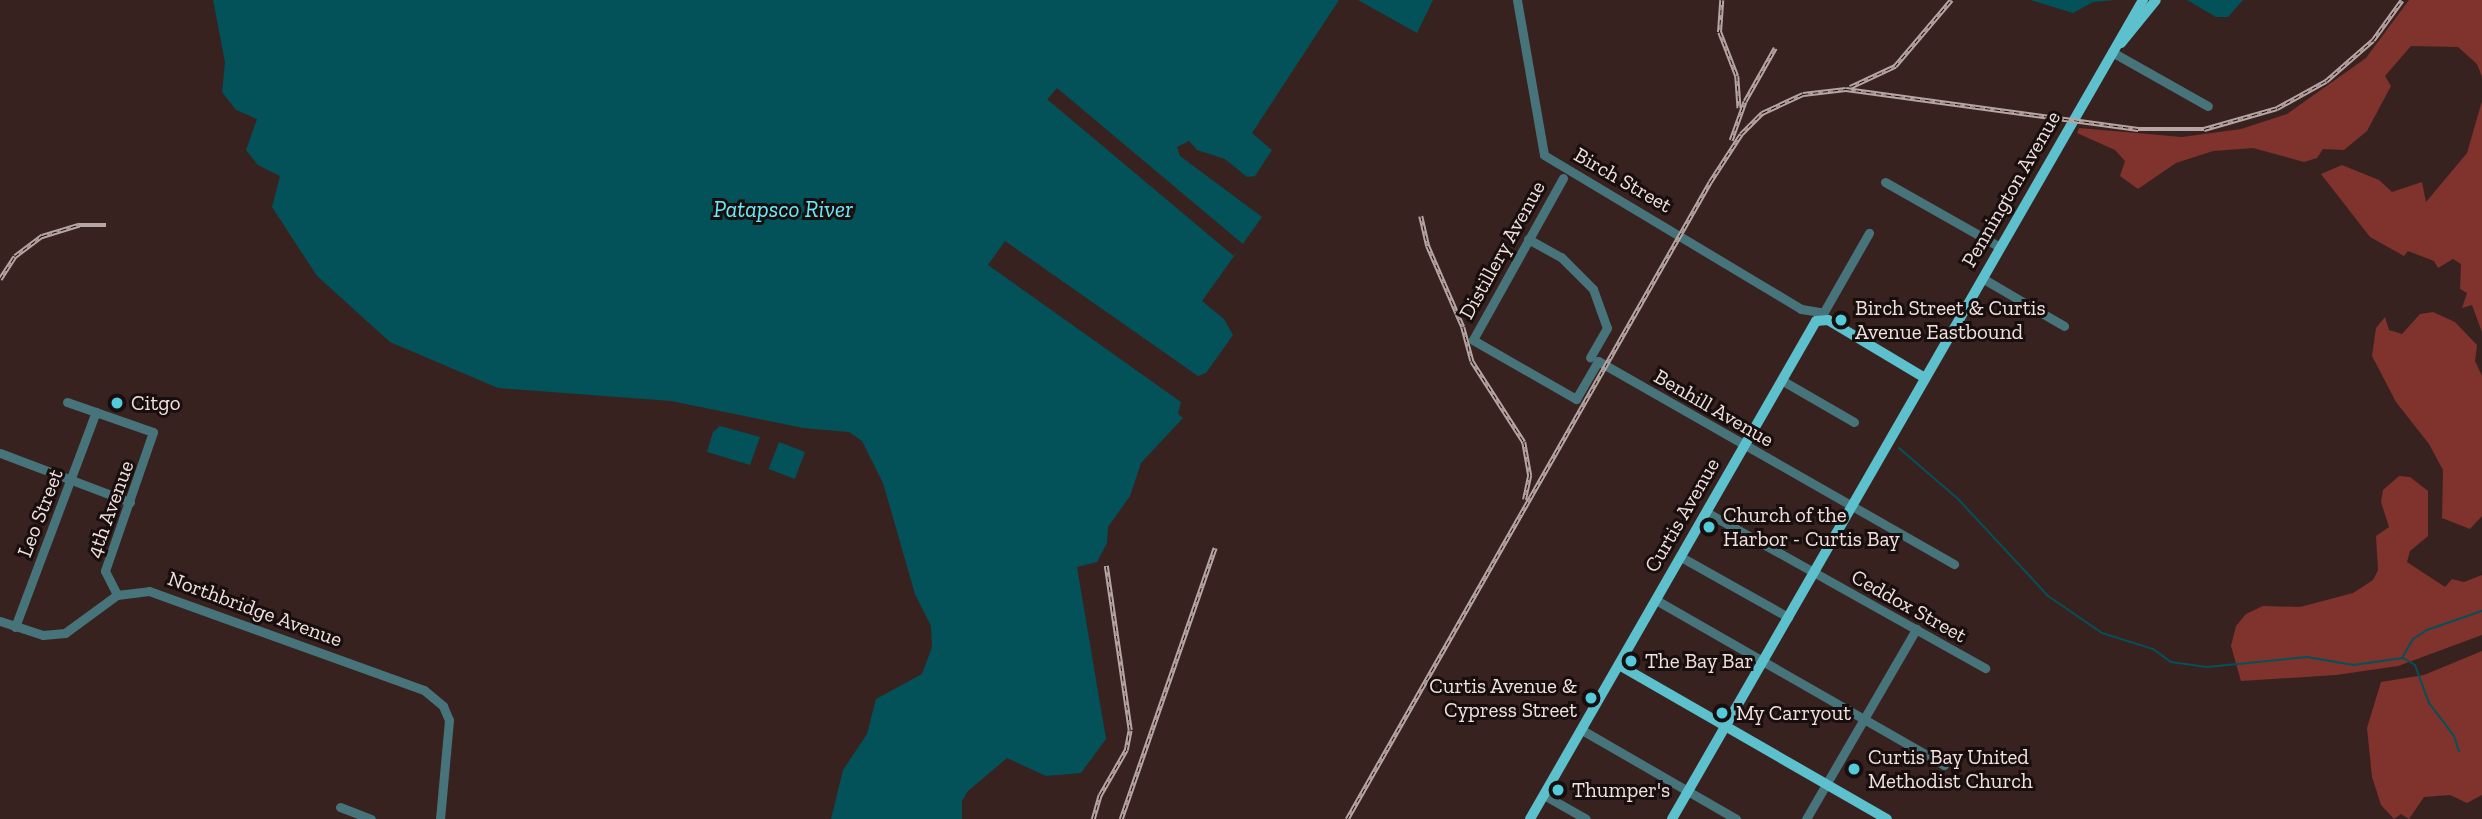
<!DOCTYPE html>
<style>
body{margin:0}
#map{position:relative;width:2482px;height:819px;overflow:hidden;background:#38221f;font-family:"Zilla Slab",serif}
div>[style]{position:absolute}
.green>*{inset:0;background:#80322c}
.water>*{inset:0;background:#035159;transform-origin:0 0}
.pier>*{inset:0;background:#38221f;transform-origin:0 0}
.stream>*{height:2px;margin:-1px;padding:0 1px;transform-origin:1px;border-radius:1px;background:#035159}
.minor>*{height:9px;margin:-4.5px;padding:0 4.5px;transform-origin:4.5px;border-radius:4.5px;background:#47747a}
.major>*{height:10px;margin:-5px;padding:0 5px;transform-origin:5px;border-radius:5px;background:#5cc0cd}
.rail>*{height:4.5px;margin-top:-2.25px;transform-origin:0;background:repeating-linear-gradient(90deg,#180e0d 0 5px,#b6a5a3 0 10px);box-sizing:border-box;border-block:2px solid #b6a5a3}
.dots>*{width:19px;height:19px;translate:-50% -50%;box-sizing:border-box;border:4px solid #180e0d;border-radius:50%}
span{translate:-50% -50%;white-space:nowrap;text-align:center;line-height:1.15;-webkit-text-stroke:6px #180e0d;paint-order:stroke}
.street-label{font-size:21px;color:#f0e1df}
.poi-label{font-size:21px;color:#f0e1df}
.left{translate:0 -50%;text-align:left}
.right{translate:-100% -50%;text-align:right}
.water-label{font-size:23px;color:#6be9f9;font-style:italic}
</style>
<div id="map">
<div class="green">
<i style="clip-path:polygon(2409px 0,2482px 0,2482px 77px,2477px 64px,2458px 47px,2411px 46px,2385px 76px,2391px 86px,2367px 131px,2344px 150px,2323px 149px,2317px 158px,2304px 162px,2253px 148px,2213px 151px,2176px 163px,2138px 189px,2120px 176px,2125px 161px,2115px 150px,2077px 133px,2079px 128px,2182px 137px,2241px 129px,2287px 114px,2366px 58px)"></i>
<i style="clip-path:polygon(2482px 101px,2482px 332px,2472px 305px,2462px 308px,2467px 293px,2460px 289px,2461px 264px,2453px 259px,2438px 268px,2434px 261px,2408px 251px,2404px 256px,2370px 237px,2321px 174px,2342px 165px,2379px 180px,2392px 192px,2422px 182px,2426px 202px,2467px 153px)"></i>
<i style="clip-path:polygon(2433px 312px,2455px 322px,2477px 345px,2475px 361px,2482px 376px,2482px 516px,2470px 529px,2442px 518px,2443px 470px,2429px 444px,2396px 402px,2372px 356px,2376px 328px,2385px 317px,2389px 330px,2402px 334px,2420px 314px)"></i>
<i style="clip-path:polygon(2399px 476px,2410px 477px,2428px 491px,2428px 536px,2410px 551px,2407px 562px,2445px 587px,2452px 579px,2464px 582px,2482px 575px,2482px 635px,2398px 666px,2336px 675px,2241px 681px,2231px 646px,2236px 626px,2246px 614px,2263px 606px,2300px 607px,2353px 593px,2373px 580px,2378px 570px,2376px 536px,2389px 527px,2381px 502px,2383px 490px)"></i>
<i style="clip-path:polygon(2482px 651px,2482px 795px,2467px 803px,2450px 795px,2424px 797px,2409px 819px,2401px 814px,2394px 819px,2381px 805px,2372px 777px,2367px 728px,2381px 682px,2424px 675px)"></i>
</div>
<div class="water">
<i style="clip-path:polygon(213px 0,1339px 0,1252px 133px,1272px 150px,1255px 176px,1247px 177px,1225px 159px,1197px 150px,1189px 141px,1177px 147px,1180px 156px,1262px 217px,1202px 301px,1224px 319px,1233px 335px,1206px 373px,1198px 376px,1005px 241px,988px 265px,1181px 402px,1178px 414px,1183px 418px,1141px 463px,1130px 496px,1108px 527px,1107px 543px,1097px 562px,1077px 567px,1106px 739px,1081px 773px,1046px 776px,1007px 758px,968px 791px,962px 801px,962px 819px,831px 819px,843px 770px,867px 734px,876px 699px,922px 674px,932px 647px,931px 626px,915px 594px,883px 483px,862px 441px,849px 432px,803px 428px,671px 401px,498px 388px,390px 342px,317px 276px,272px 207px,280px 176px,258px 165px,246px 150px,257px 119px,236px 110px,222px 92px,225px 62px)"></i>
<i style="clip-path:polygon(1358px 0,1433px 0,1417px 33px)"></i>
<i style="clip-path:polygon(2030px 0,2115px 0,2093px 2px,2073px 13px)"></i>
<i style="clip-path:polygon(2187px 0,2243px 0,2228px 17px,2216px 17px)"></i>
<i style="clip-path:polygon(720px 426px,760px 437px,750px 465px,707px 452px,713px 432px)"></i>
<i style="left:779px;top:442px;width:28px;height:29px;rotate:21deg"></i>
</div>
<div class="pier">
<i style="left:1057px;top:88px;width:243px;height:15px;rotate:40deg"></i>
</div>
<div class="stream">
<i style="left:1899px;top:448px;width:78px;rotate:40.8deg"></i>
<i style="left:1958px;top:499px;width:132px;rotate:47.1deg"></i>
<i style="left:2048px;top:596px;width:65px;rotate:34.4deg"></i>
<i style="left:2102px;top:633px;width:53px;rotate:17.4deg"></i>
<i style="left:2153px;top:649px;width:22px;rotate:36deg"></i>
<i style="left:2171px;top:662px;width:36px;rotate:8deg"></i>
<i style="left:2207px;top:667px;width:100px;rotate:-5.7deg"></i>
<i style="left:2307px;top:657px;width:47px;rotate:9.9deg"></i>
<i style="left:2353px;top:665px;width:50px;rotate:-8deg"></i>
<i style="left:2403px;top:658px;width:14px;rotate:30deg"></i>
<i style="left:2415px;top:665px;width:40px;rotate:69.8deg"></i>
<i style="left:2429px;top:703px;width:41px;rotate:52.9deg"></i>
<i style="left:2454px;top:736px;width:16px;rotate:72deg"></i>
<i style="left:2402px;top:658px;width:22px;rotate:-60deg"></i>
<i style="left:2413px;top:639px;width:17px;rotate:-33deg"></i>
<i style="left:2427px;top:630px;width:58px;rotate:-19.1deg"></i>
</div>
<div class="minor">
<i style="left:1517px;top:0;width:157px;rotate:80.1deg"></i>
<i style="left:1544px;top:155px;width:300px;rotate:30.9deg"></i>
<i style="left:1801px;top:309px;width:20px;rotate:9deg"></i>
<i style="left:2112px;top:52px;width:110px;rotate:29.4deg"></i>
<i style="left:1563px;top:178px;width:185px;rotate:119.1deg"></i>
<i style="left:1473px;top:340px;width:119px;rotate:29.8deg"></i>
<i style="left:1576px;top:399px;width:44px;rotate:-59.9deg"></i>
<i style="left:1598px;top:361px;width:410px;rotate:29.7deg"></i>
<i style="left:1885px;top:182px;width:132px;rotate:29.5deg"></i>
<i style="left:1528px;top:239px;width:38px;rotate:29deg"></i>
<i style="left:1561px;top:257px;width:45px;rotate:45deg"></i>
<i style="left:1593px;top:289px;width:41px;rotate:70.3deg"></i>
<i style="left:1607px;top:328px;width:34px;rotate:120deg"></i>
<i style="left:1982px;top:278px;width:95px;rotate:30.3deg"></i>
<i style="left:1821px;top:317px;width:97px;rotate:-60.3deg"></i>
<i style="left:1783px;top:381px;width:82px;rotate:30deg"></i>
<i style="left:67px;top:402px;width:91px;rotate:19.2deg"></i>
<i style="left:153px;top:432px;width:147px;rotate:109.1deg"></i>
<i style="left:105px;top:571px;width:27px;rotate:63deg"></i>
<i style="left:0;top:453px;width:139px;rotate:20.7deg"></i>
<i style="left:1706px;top:512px;width:320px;rotate:29.2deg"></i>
<i style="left:1681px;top:557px;width:123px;rotate:29.3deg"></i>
<i style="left:1656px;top:600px;width:332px;rotate:29.8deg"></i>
<i style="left:0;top:621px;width:45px;rotate:18deg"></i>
<i style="left:43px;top:635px;width:22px;rotate:-5deg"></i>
<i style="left:65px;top:633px;width:64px;rotate:-36.2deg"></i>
<i style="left:117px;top:595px;width:32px;rotate:-7deg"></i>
<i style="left:149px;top:591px;width:292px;rotate:19.8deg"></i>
<i style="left:424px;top:690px;width:25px;rotate:40deg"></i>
<i style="left:443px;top:706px;width:15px;rotate:67deg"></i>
<i style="left:449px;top:720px;width:99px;rotate:95.2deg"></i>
<i style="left:15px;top:627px;width:230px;rotate:-69.4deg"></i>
<i style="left:1582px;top:730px;width:178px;rotate:30deg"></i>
<i style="left:1544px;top:795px;width:48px;rotate:29.7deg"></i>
<i style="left:340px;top:807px;width:33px;rotate:21deg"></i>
<i style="left:1806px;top:819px;width:220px;rotate:-59.9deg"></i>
</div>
<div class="major">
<i style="left:2121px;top:43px;width:55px;rotate:-50.9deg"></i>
<i style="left:1619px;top:665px;width:309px;rotate:29.9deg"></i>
<i style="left:1530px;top:819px;width:574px;rotate:-60.13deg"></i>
<i style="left:1816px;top:321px;width:12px;rotate:-5deg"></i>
<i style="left:1828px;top:320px;width:113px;rotate:30.9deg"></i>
<i style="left:1672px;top:819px;width:945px;rotate:-60.1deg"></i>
</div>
<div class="rail">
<i style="left:1722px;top:0;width:32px;rotate:94deg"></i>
<i style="left:1720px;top:32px;width:47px;rotate:68.9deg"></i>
<i style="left:1737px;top:76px;width:32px;rotate:86deg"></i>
<i style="left:1850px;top:87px;width:50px;rotate:-25deg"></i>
<i style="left:1895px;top:66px;width:87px;rotate:-49.7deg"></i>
<i style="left:1731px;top:140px;width:41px;rotate:-70.3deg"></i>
<i style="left:1745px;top:101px;width:61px;rotate:-60.5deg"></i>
<i style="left:1421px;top:216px;width:31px;rotate:77deg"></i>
<i style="left:1428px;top:246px;width:88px;rotate:66.6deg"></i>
<i style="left:1463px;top:327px;width:35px;rotate:75deg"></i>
<i style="left:1472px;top:361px;width:96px;rotate:57.3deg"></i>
<i style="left:1524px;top:442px;width:34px;rotate:80deg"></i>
<i style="left:1530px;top:475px;width:25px;rotate:102deg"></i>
<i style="left:0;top:279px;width:27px;rotate:-57deg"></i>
<i style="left:15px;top:256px;width:34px;rotate:-37deg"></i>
<i style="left:42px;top:236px;width:39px;rotate:-17deg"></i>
<i style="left:79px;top:225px;width:27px"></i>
<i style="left:1093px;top:819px;width:25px;rotate:-74deg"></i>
<i style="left:1100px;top:795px;width:52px;rotate:-60deg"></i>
<i style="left:1126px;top:750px;width:20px;rotate:-79deg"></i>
<i style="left:1130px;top:730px;width:166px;rotate:-98.3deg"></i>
<i style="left:1121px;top:819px;width:287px;rotate:-70.9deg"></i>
<i style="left:1347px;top:819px;width:733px;rotate:-60.32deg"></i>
<i style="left:1710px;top:182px;width:57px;rotate:-57.1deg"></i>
<i style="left:1741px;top:134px;width:30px;rotate:-45deg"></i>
<i style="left:1762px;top:113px;width:45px;rotate:-24.9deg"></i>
<i style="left:1803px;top:94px;width:43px;rotate:-6.6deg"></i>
<i style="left:1846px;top:89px;width:295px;rotate:7.8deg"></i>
<i style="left:2138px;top:129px;width:66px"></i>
<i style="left:2204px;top:129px;width:76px;rotate:-16deg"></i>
<i style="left:2277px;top:108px;width:56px;rotate:-28.9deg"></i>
<i style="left:2326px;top:81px;width:62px;rotate:-41.1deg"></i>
<i style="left:2373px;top:40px;width:49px;rotate:-54.1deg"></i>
</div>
<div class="dots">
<i style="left:1841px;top:320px;background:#53cbda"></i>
<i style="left:117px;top:403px;background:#53cbda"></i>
<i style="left:1709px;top:527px;background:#53cbda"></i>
<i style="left:1631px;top:661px;background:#53cbda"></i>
<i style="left:1591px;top:698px;background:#53cbda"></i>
<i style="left:1722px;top:713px;background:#53cbda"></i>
<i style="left:1854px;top:769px;background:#53cbda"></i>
<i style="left:1558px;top:790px;background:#53cbda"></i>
</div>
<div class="street-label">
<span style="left:1623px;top:180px;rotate:30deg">Birch Street</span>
<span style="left:2011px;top:189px;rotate:-60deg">Pennington Avenue</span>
<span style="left:1502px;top:250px;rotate:-61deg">Distillery Avenue</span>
<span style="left:1714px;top:408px;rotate:30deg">Benhill Avenue</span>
<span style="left:110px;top:509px;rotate:-70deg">4th Avenue</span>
<span style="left:40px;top:513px;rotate:-69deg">Leo Street</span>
<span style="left:1682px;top:515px;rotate:-60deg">Curtis Avenue</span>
<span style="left:1909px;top:606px;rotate:29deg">Ceddox Street</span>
<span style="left:255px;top:609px;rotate:20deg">Northbridge Avenue</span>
</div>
<div class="poi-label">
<span class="left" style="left:1855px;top:320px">Birch Street &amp; Curtis<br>Avenue Eastbound</span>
<span class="left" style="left:131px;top:403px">Citgo</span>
<span class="left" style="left:1723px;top:527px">Church of the<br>Harbor - Curtis Bay</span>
<span class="left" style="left:1645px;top:661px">The Bay Bar</span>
<span class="right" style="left:1577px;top:698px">Curtis Avenue &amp;<br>Cypress Street</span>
<span class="left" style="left:1736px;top:713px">My Carryout</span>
<span class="left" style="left:1868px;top:769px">Curtis Bay United<br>Methodist Church</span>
<span class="left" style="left:1572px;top:790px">Thumper's</span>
</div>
<div class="water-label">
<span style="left:783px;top:209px">Patapsco River</span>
</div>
</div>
